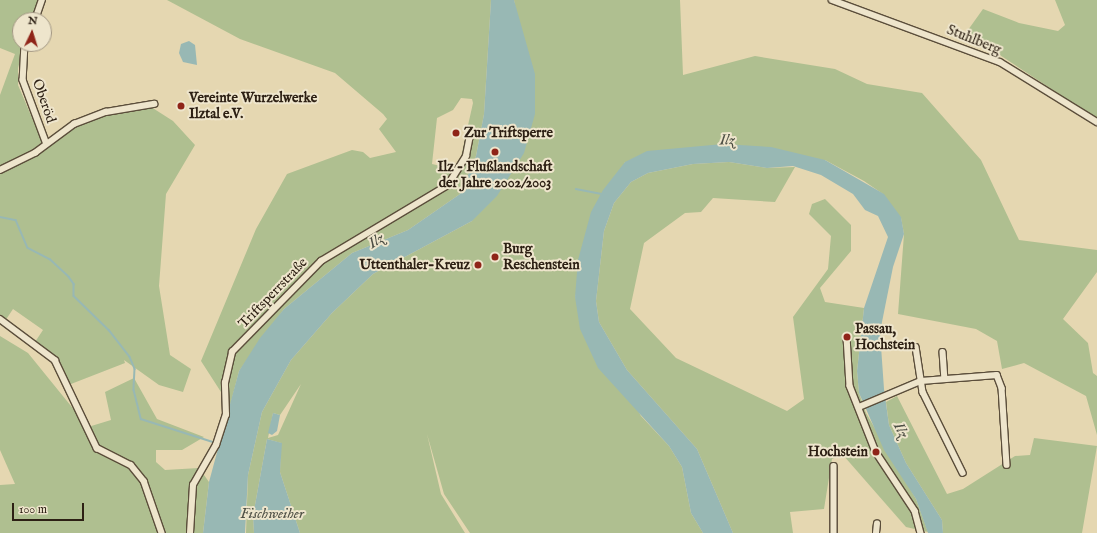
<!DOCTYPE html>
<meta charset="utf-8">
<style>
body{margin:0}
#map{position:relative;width:1097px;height:533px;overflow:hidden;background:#e5d7b1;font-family:"IM FELL English",serif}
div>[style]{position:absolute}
.green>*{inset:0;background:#afbf90}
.water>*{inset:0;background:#98b8b4}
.stream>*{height:1.5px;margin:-0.75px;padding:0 0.75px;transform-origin:0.75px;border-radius:0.75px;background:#98b8b4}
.roads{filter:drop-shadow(1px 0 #5b4e3b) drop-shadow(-1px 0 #5b4e3b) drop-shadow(0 1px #5b4e3b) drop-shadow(0 -1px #5b4e3b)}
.minor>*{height:5.5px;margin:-2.75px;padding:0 2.75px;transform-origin:2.75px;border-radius:2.75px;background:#eee5cc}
.dots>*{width:11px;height:11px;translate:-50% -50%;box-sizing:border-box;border:2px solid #eee5cc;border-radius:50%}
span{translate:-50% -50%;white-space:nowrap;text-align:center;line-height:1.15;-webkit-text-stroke:4px #eee5cc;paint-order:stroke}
.street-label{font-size:14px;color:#2d2014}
.poi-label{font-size:14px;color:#2d2014;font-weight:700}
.left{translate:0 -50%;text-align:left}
.right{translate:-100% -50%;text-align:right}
.water-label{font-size:15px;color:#4d4e44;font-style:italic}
.north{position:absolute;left:12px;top:12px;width:40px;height:40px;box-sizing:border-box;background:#eee5cc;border:1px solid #a19682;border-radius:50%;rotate:4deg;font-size:11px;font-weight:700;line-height:16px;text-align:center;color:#2d2014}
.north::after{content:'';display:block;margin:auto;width:14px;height:18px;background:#8f2418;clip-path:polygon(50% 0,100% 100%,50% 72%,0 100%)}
.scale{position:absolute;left:12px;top:503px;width:72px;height:18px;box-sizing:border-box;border:2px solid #2d2014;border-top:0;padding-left:5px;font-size:12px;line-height:14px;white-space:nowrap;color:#2d2014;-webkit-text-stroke:3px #eee5cc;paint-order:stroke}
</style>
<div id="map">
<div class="green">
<i style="clip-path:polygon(0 0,42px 0,35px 20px,20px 20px,20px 44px,25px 44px,18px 68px,18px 85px,42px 141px,36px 151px,65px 128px,106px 112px,148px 105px,173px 121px,195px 145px,166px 194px,159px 286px,170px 355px,191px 369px,183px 392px,159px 385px,124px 360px,125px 363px,71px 384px,35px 342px,43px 330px,13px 309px,5px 321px,0 319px,0 95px,15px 54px,0 48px)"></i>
<i style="clip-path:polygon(evenodd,167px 0,491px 0,484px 114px,476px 156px,460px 194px,408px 230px,352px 253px,284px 309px,239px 371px,230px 406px,201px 361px,256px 229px,287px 174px,352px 150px,363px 152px,370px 158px,396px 152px,379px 129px,387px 119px,383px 114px,335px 73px,240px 39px,167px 0,461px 98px,472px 99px,473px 103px,458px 170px,432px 164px,437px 118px,453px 110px,461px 98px)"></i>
<i style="clip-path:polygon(evenodd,514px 0,680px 0,683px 75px,755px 56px,835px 69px,867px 84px,922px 93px,981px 160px,1019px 240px,1097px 250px,1097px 272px,1063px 319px,1088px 343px,1093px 373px,1097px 376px,1097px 435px,1086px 396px,1024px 363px,1002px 369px,997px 341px,976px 329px,898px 314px,904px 234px,901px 218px,883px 194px,864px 181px,825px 160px,625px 162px,575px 297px,641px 416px,669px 446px,682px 467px,691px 513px,703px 533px,470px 533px,444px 494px,427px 434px,441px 494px,465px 533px,300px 533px,280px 472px,281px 443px,267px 439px,253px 516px,254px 533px,246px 533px,248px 475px,262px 412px,291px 360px,332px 313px,373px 274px,472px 221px,516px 11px,514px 0,301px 384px,278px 435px,268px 438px,273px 413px,280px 415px,301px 384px)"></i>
<i style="clip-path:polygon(1055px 0,1097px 0,1097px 119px,971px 36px,968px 30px,983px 9px,1019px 23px,1058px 31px,1065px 25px)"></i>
<i style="clip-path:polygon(729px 162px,767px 168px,795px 167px,775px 202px,713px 198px,701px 212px,685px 213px,644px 243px,630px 309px,676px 358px,787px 411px,804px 399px,793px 317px,828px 269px,831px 236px,809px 214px,812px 204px,825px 199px,851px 225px,851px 251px,820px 288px,825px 302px,864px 308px,857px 371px,859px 393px,866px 413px,916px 499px,928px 532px,906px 527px,843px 455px,832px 459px,824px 509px,790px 512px,793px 533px,733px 533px,697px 449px,627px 370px,599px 322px,596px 301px,604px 231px,614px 203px,631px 182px,648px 173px,693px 164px)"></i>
<i style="clip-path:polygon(0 336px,28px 353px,88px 427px,111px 420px,105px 392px,134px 378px,157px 419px,204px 437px,182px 450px,156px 450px,156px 462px,165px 470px,199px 468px,209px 482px,203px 533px,0 533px,0 485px,15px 484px,0 450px)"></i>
<i style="clip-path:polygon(897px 396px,947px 494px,963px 489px,1015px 456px,1030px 455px,1034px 438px,1097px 446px,1082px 533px,943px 533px,942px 520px,906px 463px,889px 425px,886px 402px)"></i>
</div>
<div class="water">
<i style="clip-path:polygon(491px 0,514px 0,535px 74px,535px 114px,524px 153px,497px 196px,472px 221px,373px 274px,332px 313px,291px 360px,262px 412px,248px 475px,245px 533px,203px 533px,209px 482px,239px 371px,260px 338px,284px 309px,352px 253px,408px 230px,460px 194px,476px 156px,484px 114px)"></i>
<i style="clip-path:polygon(189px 41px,195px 45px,197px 65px,183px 62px,179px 53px,181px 44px)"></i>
<i style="clip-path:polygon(723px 144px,771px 147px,825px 160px,884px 194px,901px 217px,904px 234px,893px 267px,880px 332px,884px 389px,889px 425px,906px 463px,942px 520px,943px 533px,928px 533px,916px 499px,884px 450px,859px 393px,857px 371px,864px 308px,888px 237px,878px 216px,865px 210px,853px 194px,821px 175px,793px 166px,767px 168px,729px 162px,693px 164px,648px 173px,631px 182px,614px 203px,604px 231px,596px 301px,599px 322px,627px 370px,697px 449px,733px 533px,703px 533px,691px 513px,682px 467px,669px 446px,598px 368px,580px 329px,575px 297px,578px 260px,591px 212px,603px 190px,625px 162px,647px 151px)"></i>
<i style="clip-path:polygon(273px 413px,280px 415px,277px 431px,272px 435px,268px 433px)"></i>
<i style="clip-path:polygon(267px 439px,282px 443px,280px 472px,300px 533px,254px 533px,253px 516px)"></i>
</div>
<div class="stream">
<i style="left:576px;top:189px;width:26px;rotate:11deg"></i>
<i style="left:0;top:217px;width:16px;rotate:11deg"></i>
<i style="left:16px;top:220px;width:30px;rotate:67deg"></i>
<i style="left:28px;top:248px;width:25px;rotate:27deg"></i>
<i style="left:50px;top:259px;width:26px;rotate:43deg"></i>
<i style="left:69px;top:277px;width:9px;rotate:54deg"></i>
<i style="left:74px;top:284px;width:12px;rotate:90deg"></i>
<i style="left:74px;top:296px;width:49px;rotate:44.2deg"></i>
<i style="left:109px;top:330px;width:34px;rotate:52deg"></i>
<i style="left:130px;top:357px;width:13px;rotate:67deg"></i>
<i style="left:135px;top:369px;width:21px;rotate:93deg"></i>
<i style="left:134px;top:390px;width:30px;rotate:76deg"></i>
<i style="left:141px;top:419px;width:76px;rotate:17.7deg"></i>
</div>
<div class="roads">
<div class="minor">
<i style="left:832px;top:0;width:179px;rotate:20.3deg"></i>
<i style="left:1000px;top:62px;width:114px;rotate:31.7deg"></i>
<i style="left:35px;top:20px;width:21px;rotate:-71deg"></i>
<i style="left:25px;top:44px;width:36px;rotate:93deg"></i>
<i style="left:23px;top:80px;width:66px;rotate:69.6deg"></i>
<i style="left:0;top:170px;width:39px;rotate:-26deg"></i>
<i style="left:35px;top:153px;width:49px;rotate:-36.6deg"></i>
<i style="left:74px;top:124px;width:34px;rotate:-21deg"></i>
<i style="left:106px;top:112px;width:49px;rotate:-9.5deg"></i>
<i style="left:0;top:319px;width:69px;rotate:36.7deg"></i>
<i style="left:55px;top:360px;width:98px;rotate:64.5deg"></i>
<i style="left:97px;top:448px;width:38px;rotate:27deg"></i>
<i style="left:131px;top:465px;width:21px;rotate:51deg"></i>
<i style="left:144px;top:481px;width:55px;rotate:70.9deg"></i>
<i style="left:847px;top:337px;width:49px;rotate:86.5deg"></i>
<i style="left:850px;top:386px;width:71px;rotate:68.5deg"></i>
<i style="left:876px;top:452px;width:71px;rotate:56.5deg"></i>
<i style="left:915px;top:511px;width:23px;rotate:75deg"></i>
<i style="left:916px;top:347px;width:46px;rotate:81.2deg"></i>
<i style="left:923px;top:392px;width:90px;rotate:63.7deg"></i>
<i style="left:943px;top:352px;width:26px;rotate:86deg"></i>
<i style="left:859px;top:407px;width:67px;rotate:-22.8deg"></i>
<i style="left:921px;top:381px;width:76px;rotate:-4.5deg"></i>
<i style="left:997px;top:375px;width:14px;rotate:69deg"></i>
<i style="left:1002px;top:388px;width:77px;rotate:86.3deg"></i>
<i style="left:834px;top:466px;width:67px;rotate:90deg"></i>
<i style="left:190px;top:533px;width:48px;rotate:-86.4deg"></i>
<i style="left:193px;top:485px;width:46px;rotate:-60.1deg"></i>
<i style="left:216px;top:445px;width:32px;rotate:-72deg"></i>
<i style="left:226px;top:415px;width:32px;rotate:-92deg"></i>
<i style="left:225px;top:383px;width:32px;rotate:-77deg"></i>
<i style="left:232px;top:352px;width:127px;rotate:-45.6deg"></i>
<i style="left:321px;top:261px;width:148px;rotate:-30.9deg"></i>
<i style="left:448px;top:185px;width:34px;rotate:-58deg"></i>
<i style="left:466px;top:156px;width:21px;rotate:-79deg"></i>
<i style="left:876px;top:533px;width:9px;rotate:-84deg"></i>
</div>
</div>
<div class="dots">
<i style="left:181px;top:106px;background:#8f2418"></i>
<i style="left:456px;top:133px;background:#8f2418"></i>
<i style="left:495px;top:152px;background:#8f2418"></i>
<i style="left:495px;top:257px;background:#8f2418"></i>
<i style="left:478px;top:265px;background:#8f2418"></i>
<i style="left:847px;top:337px;background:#8f2418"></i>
<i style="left:876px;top:452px;background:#8f2418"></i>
</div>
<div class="street-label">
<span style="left:974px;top:40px;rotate:22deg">Stuhlberg</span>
<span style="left:44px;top:101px;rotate:71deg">Oberöd</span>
<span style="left:273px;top:293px;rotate:-46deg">Triftsperrstraße</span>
</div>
<div class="poi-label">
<span class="left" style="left:189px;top:106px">Vereinte Wurzelwerke<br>Ilztal e.V.</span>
<span class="left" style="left:464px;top:133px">Zur Triftsperre</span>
<span style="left:495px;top:175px">Ilz - Flußlandschaft<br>der Jahre 2002/2003</span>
<span class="left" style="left:503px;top:257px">Burg<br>Reschenstein</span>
<span class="right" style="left:470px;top:265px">Uttenthaler-Kreuz</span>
<span class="left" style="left:855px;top:337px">Passau,<br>Hochstein</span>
<span class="right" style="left:868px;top:452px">Hochstein</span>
</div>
<div class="water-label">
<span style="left:727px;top:140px;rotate:1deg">Ilz</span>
<span style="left:376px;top:241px;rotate:-30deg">Ilz</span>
<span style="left:901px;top:430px;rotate:65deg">Ilz</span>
<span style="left:272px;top:514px">Fischweiher</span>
</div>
<div class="north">N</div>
<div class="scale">100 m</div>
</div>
